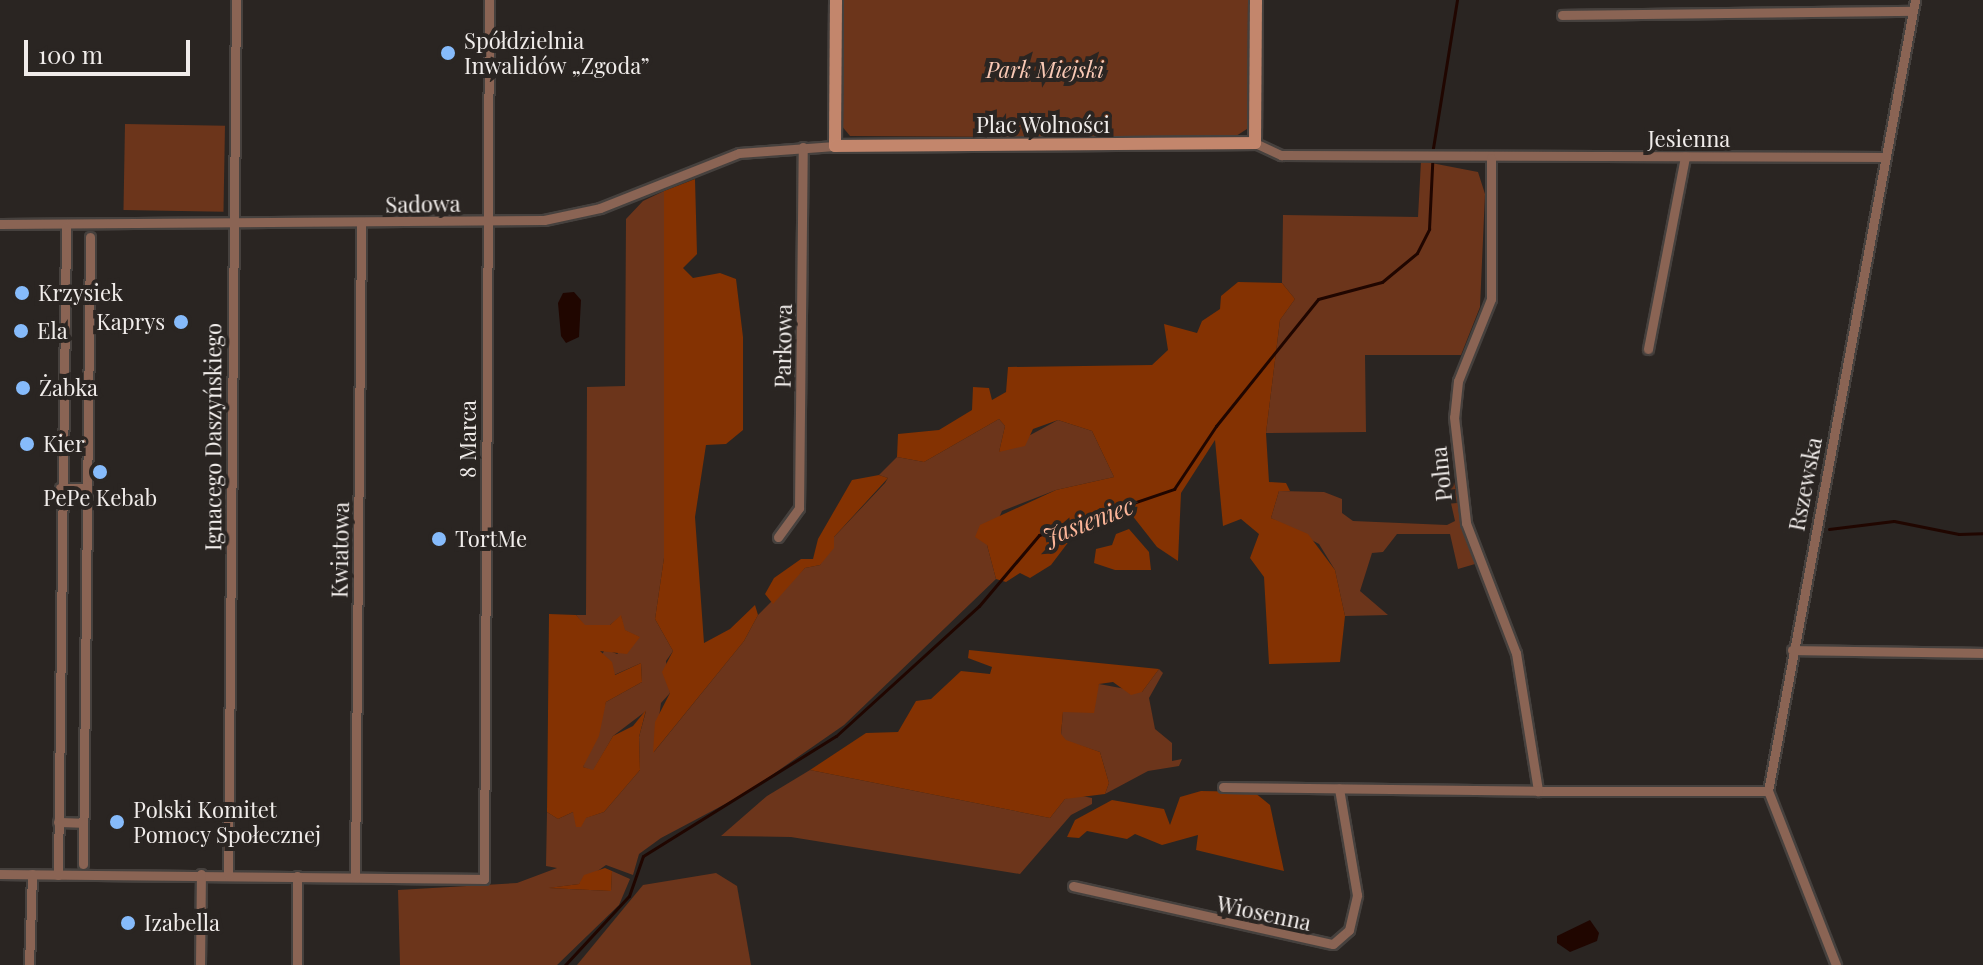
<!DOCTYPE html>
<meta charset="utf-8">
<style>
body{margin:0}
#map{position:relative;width:1983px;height:965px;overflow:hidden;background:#2a2522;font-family:"Playfair Display",serif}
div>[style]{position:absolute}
.green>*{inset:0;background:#6c351b;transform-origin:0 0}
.forest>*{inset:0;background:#843202}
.water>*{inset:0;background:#200600}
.stream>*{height:3px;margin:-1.5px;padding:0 1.5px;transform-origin:1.5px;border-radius:1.5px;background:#200600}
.roads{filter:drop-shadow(2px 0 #46413e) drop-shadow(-2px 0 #46413e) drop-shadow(0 2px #46413e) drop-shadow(0 -2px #46413e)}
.street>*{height:9px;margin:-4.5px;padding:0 4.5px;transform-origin:4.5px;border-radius:4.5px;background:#8a6454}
.secondary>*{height:12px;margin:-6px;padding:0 6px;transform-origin:6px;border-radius:6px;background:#c3866c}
.dots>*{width:22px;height:22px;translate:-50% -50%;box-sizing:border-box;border:4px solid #2a2522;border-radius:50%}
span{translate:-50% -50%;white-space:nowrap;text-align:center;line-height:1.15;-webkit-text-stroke:8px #2a2522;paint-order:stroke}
.poi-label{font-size:22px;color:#f0ecea}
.left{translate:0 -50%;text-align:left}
.right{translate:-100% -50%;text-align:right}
.park-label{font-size:22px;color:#f9c9b5;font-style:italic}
.street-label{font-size:22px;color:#f0ecea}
.water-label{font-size:24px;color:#fdb699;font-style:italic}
.scale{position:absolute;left:24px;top:40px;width:166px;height:36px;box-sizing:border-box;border:4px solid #f0ecea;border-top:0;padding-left:10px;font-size:24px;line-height:28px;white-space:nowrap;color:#f0ecea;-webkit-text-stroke:6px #2a2522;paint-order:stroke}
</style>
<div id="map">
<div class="green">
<i style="clip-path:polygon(843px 0,1249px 0,1250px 127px,1233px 138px,850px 136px,841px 125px)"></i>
<i style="left:125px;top:124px;width:100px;height:86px;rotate:1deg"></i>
<i style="clip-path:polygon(1421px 161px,1478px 172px,1485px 194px,1480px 307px,1461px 355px,1365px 355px,1366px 432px,1266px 433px,1280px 320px,1295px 299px,1282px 283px,1283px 215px,1418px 217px)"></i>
<i style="clip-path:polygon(664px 191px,664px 558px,655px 619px,673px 651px,666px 661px,670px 693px,661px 703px,654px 752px,744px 641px,758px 615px,805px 568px,820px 565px,834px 537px,885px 483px,888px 478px,879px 475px,897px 457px,924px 462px,999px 419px,1005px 426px,999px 452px,1058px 420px,1092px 431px,1114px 477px,1056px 490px,1002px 511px,987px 545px,996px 579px,844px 725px,746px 793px,661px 838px,639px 854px,633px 875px,606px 865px,579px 884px,549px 888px,611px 891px,612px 871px,630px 879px,619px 905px,557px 965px,400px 965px,398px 890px,517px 883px,557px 868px,546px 866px,547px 812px,558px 819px,573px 812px,585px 818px,604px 812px,640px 770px,639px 737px,646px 711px,613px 736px,593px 771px,583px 767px,606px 702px,642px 682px,641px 663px,614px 675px,601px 657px,605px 649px,617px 654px,639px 637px,624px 630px,621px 616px,610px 625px,584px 625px,576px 615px,586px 615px,587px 387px,625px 386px,626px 219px,643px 201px)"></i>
<i style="clip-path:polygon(1454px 482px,1475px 564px,1458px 569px,1450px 534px,1397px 534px,1383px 552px,1372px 553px,1360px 591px,1388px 615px,1345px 616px,1335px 570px,1319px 544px,1271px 518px,1279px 491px,1324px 492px,1342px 499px,1342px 513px,1353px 521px,1447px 525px,1455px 521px,1448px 490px)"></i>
<i style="clip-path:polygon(1159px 669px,1163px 673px,1149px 698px,1155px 729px,1172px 743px,1172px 761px,1182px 759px,1179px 766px,1148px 771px,1105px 794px,1109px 783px,1100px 752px,1066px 741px,1061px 735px,1063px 711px,1082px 710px,1099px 684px,1142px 692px)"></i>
<i style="clip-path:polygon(810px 770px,1050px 818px,1065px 799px,1077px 795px,1092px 798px,1092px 804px,1071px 815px,1020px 874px,791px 837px,721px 836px,767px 796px)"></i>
<i style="clip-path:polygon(716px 873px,737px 886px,751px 965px,577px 965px,643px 885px)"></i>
</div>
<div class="forest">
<i style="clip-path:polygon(695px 179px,697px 254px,683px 268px,693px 278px,720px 273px,736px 279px,743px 337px,743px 430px,726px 444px,706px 445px,695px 517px,704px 643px,730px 629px,755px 605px,758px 615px,744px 641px,653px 753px,655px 722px,670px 693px,662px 672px,673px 651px,655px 619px,664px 558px,664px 191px)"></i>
<i style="clip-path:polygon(1238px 282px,1282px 283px,1295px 299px,1280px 320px,1266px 433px,1269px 482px,1286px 483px,1290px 491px,1279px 491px,1271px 518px,1308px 534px,1335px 570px,1345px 616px,1340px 662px,1269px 664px,1264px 577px,1250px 558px,1259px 534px,1241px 519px,1223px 526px,1215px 440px,1181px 493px,1178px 561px,1157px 547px,1128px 510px,1100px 508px,1076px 523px,1076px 532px,1051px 565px,1030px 578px,1020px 573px,1006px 582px,996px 579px,987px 545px,975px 537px,980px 525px,1056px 490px,1114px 477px,1092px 431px,1058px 420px,1033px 429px,1025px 446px,999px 452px,1005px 426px,999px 419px,924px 462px,897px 457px,898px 434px,939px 430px,972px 410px,973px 387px,989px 388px,992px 400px,1006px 392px,1008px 367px,1152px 365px,1168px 350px,1164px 324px,1197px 333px,1202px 321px,1220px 309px,1221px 296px)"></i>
<i style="clip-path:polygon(879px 475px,888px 478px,834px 537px,834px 548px,820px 565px,805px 568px,773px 604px,765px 594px,774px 578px,801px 559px,813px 559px,818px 539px,852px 480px)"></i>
<i style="clip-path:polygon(1129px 529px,1149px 552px,1151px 570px,1115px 570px,1094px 563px,1096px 549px,1112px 545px,1116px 534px)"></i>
<i style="clip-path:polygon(549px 614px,576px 615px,585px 625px,610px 625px,621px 615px,625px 630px,640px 637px,627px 654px,600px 651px,612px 662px,615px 675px,641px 663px,642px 682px,606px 702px,599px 736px,583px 767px,593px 770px,613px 736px,633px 726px,646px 710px,639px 737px,640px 770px,604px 812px,586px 818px,581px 827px,576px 827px,573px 812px,558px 819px,547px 812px)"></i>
<i style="clip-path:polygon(969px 650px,1159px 669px,1142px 692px,1131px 695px,1113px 682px,1099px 684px,1094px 713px,1063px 712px,1061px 734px,1066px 740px,1100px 752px,1109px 783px,1105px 794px,1065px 799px,1050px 818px,810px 770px,866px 733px,898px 732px,916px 701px,931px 699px,961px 671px,990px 674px,992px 667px,968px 658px)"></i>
<i style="clip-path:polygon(1201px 791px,1254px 792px,1270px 805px,1284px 871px,1196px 850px,1198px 835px,1162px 845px,1135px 834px,1127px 839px,1087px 831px,1079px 838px,1067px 837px,1075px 820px,1112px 800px,1164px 809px,1170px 825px,1180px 797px)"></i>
<i style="clip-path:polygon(605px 868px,612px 871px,611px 891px,548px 888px,579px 884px,584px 875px)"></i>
</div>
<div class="water">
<i style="clip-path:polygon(574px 292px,581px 300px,579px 337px,566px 343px,561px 336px,558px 303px,563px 293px)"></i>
<i style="clip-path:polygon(1590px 920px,1599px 933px,1597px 941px,1570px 952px,1557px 943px,1557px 936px)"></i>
</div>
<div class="stream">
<i style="left:1829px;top:529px;width:65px;rotate:-7deg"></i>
<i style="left:1894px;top:521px;width:66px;rotate:11.3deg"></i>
<i style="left:1959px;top:534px;width:24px;rotate:-2deg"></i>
<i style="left:565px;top:965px;width:94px;rotate:-47.2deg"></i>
<i style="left:629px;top:896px;width:42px;rotate:-70.7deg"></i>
<i style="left:643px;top:856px;width:227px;rotate:-31.9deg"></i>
<i style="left:836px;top:736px;width:193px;rotate:-42.3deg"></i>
<i style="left:979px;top:606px;width:93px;rotate:-49.8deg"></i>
<i style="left:1039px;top:535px;width:143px;rotate:-18.8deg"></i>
<i style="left:1174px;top:489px;width:76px;rotate:-56.3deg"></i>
<i style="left:1216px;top:426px;width:163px;rotate:-51.2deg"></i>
<i style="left:1318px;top:299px;width:66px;rotate:-14.9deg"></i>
<i style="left:1382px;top:282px;width:45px;rotate:-39.6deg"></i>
<i style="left:1417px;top:253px;width:27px;rotate:-63deg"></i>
<i style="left:1429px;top:229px;width:81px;rotate:-87.2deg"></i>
<i style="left:1433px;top:148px;width:150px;rotate:-80.8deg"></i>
</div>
<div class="roads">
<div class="street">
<i style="left:1562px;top:15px;width:351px;rotate:-0.7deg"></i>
<i style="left:1255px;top:143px;width:29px;rotate:25deg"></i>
<i style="left:1281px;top:155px;width:605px;rotate:0.19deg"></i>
<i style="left:1491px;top:158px;width:141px;rotate:90deg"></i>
<i style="left:1491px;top:299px;width:88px;rotate:111.9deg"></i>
<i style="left:1458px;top:381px;width:36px;rotate:96deg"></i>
<i style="left:1454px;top:417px;width:107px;rotate:83.5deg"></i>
<i style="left:1466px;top:523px;width:139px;rotate:69deg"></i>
<i style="left:1516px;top:653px;width:140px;rotate:80.9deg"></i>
<i style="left:1538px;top:791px;width:230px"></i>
<i style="left:0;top:224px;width:544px;rotate:-0.42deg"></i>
<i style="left:544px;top:220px;width:57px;rotate:-12.1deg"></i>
<i style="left:600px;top:208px;width:149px;rotate:-21.6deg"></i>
<i style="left:739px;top:153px;width:96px;rotate:-4.2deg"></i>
<i style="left:1648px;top:349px;width:196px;rotate:-79.1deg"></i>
<i style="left:60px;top:488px;width:26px"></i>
<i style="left:778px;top:537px;width:36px;rotate:-54deg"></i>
<i style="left:799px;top:508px;width:361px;rotate:-89.4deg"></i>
<i style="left:1792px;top:650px;width:191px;rotate:0.9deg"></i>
<i style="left:1223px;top:787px;width:315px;rotate:0.7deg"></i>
<i style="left:58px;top:822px;width:25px;rotate:2deg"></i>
<i style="left:83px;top:864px;width:627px;rotate:-89.36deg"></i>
<i style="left:0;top:874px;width:484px;rotate:0.6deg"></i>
<i style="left:484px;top:879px;width:879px;rotate:-89.67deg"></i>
<i style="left:58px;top:875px;width:649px;rotate:-89.29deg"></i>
<i style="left:228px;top:875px;width:875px;rotate:-89.48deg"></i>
<i style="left:355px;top:877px;width:654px;rotate:-89.47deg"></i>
<i style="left:1073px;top:886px;width:266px;rotate:12.6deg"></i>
<i style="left:1333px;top:944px;width:21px;rotate:-41deg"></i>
<i style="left:1349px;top:930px;width:36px;rotate:-77deg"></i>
<i style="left:1357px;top:895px;width:108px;rotate:-99.6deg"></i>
<i style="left:29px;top:965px;width:91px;rotate:-88.1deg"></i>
<i style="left:200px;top:965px;width:91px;rotate:-89.4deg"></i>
<i style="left:297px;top:965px;width:89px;rotate:-90deg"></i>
<i style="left:1836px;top:965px;width:187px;rotate:-111.3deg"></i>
<i style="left:1768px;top:791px;width:805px;rotate:-79.47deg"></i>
</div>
<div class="secondary">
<i style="left:836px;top:0;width:146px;rotate:90.4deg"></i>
<i style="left:835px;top:146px;width:420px;rotate:-0.4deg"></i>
<i style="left:1255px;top:143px;width:143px;rotate:-89.6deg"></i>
</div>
</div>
<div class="dots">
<i style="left:448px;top:53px;background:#86bbfb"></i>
<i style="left:22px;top:293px;background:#86bbfb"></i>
<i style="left:181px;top:322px;background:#86bbfb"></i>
<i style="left:21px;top:331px;background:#86bbfb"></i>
<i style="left:23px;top:388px;background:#86bbfb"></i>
<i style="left:27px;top:444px;background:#86bbfb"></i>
<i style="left:100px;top:472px;background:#86bbfb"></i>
<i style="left:439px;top:539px;background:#86bbfb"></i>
<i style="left:117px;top:822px;background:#86bbfb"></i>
<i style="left:128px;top:923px;background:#86bbfb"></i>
</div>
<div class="poi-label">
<span class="left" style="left:464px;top:53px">Spółdzielnia<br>Inwalidów „Zgoda”</span>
<span class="left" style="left:38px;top:293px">Krzysiek</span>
<span class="right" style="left:165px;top:322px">Kaprys</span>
<span class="left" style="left:37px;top:331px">Ela</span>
<span class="left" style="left:39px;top:388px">Żabka</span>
<span class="left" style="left:43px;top:444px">Kier</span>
<span style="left:100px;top:498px">PePe Kebab</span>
<span class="left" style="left:455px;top:539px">TortMe</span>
<span class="left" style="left:133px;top:822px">Polski Komitet<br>Pomocy Społecznej</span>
<span class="left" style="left:144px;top:923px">Izabella</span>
</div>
<div class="park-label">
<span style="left:1045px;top:70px">Park Miejski</span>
</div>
<div class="street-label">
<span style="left:1043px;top:125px">Plac Wolności</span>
<span style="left:1689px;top:139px">Jesienna</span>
<span style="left:423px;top:204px;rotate:-1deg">Sadowa</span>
<span style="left:783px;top:346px;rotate:-89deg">Parkowa</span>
<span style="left:213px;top:437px;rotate:-90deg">Ignacego Daszyńskiego</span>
<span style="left:468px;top:439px;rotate:-90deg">8 Marca</span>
<span style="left:1441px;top:474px;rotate:-96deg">Polna</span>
<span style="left:1805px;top:484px;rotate:-79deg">Rszewska</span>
<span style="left:340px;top:550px;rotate:-89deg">Kwiatowa</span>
<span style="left:1264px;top:913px;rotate:12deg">Wiosenna</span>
</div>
<div class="water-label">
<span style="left:1088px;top:521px;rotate:-21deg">Jasieniec</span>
</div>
<div class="scale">100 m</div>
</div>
